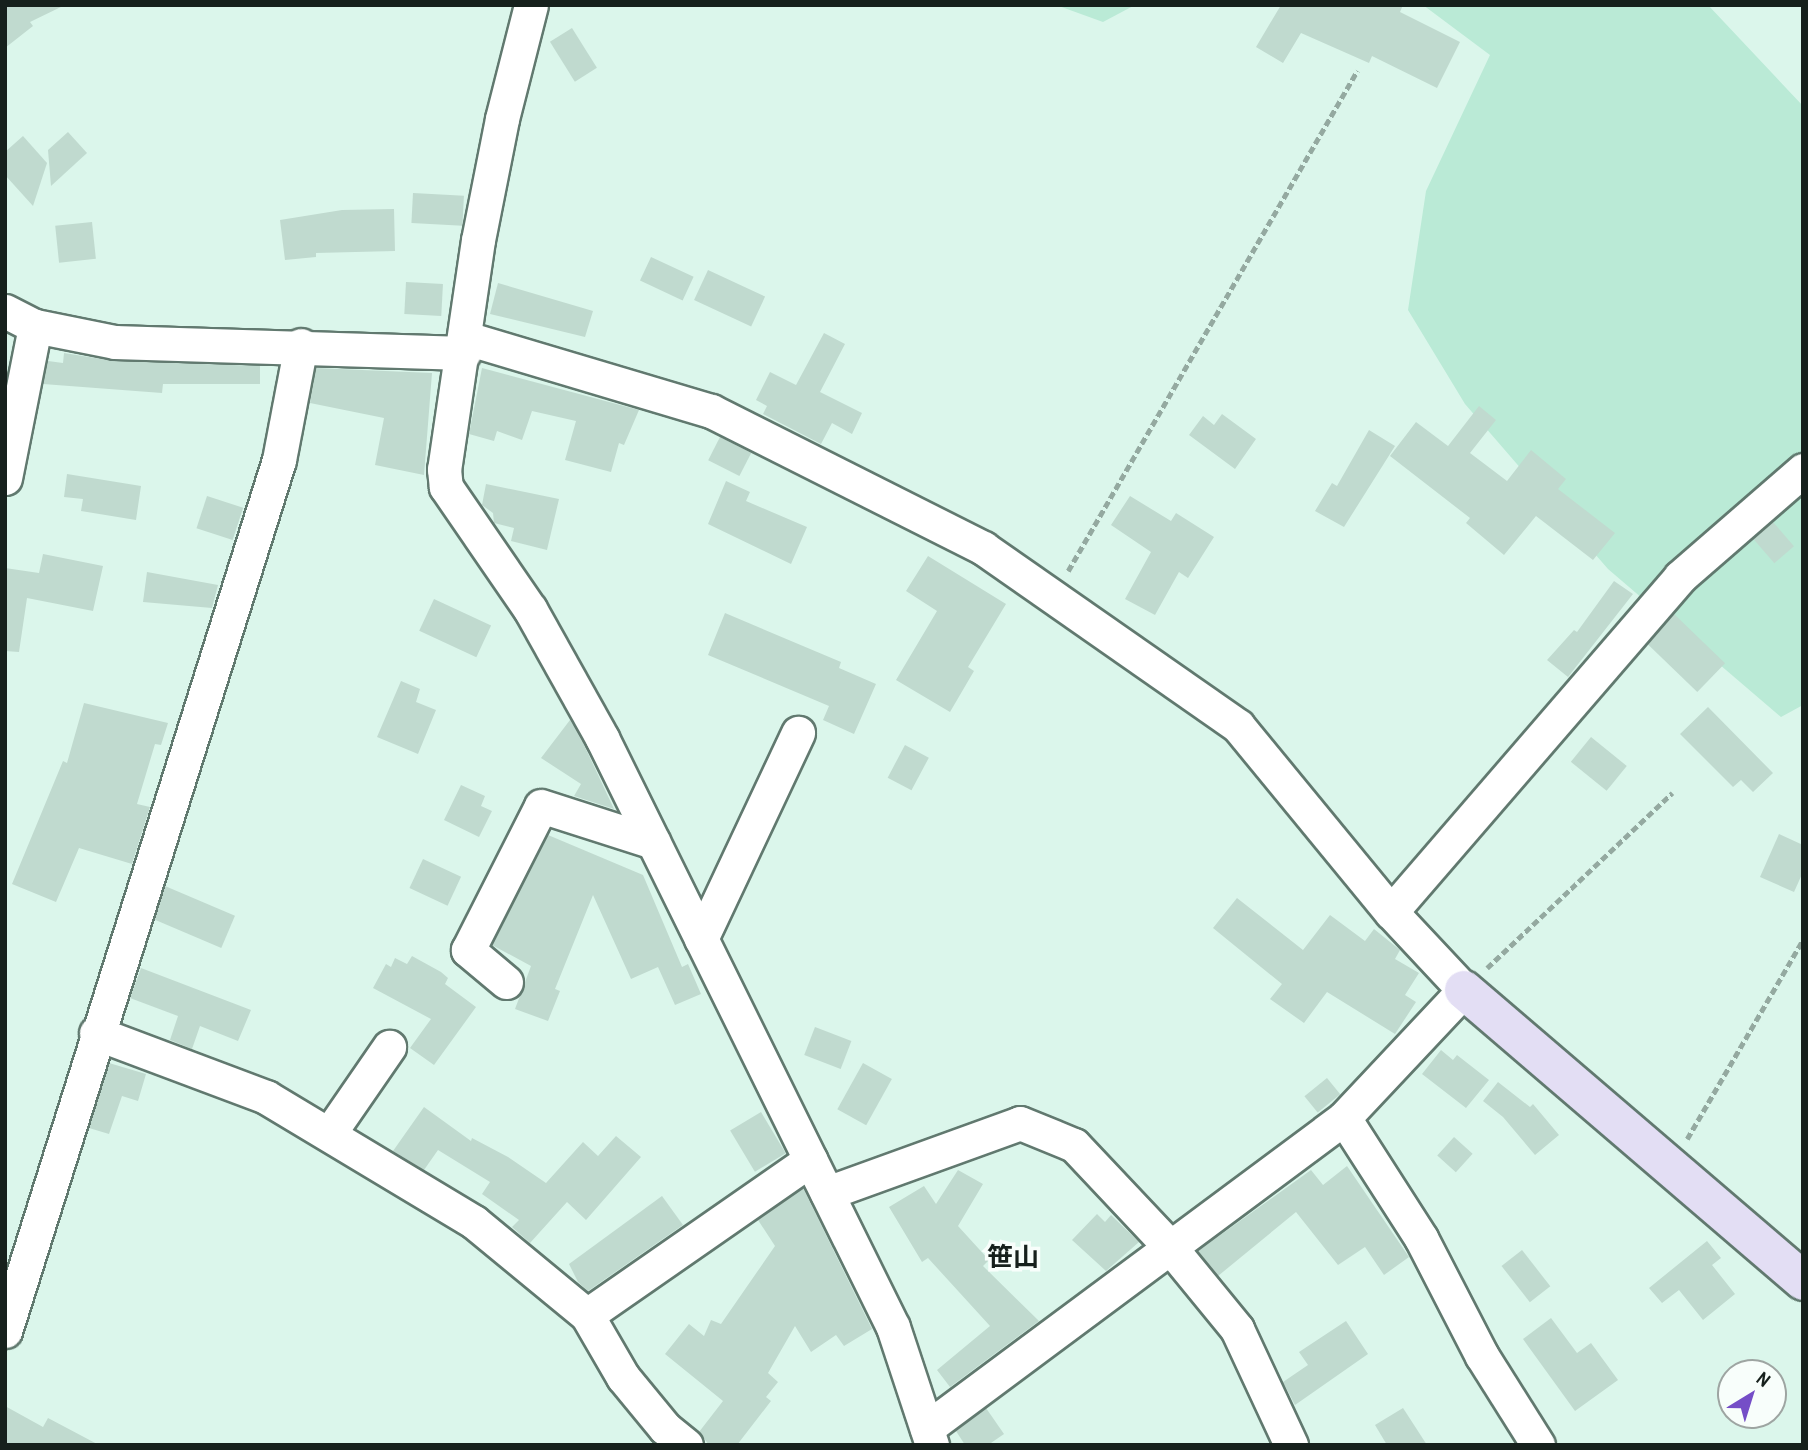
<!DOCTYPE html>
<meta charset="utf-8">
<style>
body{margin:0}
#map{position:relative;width:1808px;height:1450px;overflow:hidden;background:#dbf6eb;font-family:"Archivo Narrow","Noto Sans JP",sans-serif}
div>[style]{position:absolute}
.green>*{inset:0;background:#baead6}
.building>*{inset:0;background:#c0dacf;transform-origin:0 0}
.path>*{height:4.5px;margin-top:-2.25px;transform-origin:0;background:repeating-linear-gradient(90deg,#94a9a0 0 7px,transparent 0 10.5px)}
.roads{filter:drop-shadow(2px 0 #61796f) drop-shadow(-2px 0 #61796f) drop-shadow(0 2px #61796f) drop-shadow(0 -2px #61796f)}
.street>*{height:33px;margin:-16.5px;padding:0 16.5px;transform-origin:16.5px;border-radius:16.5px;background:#fff}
.secondary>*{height:38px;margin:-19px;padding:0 19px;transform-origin:19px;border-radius:19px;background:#e3def4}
span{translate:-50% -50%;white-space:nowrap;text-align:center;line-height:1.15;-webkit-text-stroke:7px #f8fefb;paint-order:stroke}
.neighbourhood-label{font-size:26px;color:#16201c;font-weight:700}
.frame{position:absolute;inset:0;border:7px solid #16201c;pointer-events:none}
.north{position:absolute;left:1717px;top:1359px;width:70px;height:70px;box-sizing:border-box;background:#f8fefb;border:2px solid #9ea5a2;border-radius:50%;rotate:38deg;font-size:19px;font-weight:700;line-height:28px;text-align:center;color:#16201c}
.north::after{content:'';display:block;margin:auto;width:24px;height:32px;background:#754ec7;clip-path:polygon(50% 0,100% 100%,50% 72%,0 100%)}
</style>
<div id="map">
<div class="green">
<i style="clip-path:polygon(1056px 5px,1135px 5px,1103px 22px)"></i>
<i style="clip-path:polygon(1423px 5px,1708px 5px,1803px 106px,1803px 705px,1781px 717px,1608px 569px,1465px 404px,1408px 310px,1426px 191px,1490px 55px)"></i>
</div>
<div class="building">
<i style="clip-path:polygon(5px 5px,65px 5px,30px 22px,33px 26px,5px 48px)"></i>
<i style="clip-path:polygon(1281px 5px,1403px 5px,1400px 12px,1460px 42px,1437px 88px,1372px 56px,1369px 63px,1301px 33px,1283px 63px,1256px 47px)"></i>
<i style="left:572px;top:28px;width:47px;height:26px;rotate:58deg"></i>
<i style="clip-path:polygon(68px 132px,87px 153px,51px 186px,48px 150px)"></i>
<i style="clip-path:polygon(23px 136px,47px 163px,33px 206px,5px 175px,5px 152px)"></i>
<i style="left:413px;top:193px;width:51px;height:30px;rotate:3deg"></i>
<i style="clip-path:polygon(394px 209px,395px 251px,316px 253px,316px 257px,285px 260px,280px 220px,342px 210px)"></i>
<i style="left:92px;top:222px;width:37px;height:37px;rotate:84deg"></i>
<i style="left:651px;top:257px;width:47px;height:26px;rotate:25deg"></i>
<i style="left:708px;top:270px;width:63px;height:33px;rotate:25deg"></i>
<i style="left:406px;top:282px;width:37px;height:32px;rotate:3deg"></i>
<i style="clip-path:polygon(498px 283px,593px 311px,585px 337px,490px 314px)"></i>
<i style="clip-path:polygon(824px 333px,845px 344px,820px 392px,862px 413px,852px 434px,832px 423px,821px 444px,763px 414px,767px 406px,756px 400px,770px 372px,796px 385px)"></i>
<i style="clip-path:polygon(64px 353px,114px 361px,260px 366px,260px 384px,163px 384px,162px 393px,43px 384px,48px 361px,63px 363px)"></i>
<i style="clip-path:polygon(316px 368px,432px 373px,424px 475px,375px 465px,384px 418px,310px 403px)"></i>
<i style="clip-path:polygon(482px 368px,639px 410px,624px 445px,619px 443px,611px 472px,565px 460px,576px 421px,532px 411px,522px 440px,497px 431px,494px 441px,469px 434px)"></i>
<i style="clip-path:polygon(1479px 406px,1496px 420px,1470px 453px,1507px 481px,1531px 450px,1566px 479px,1558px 489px,1615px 533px,1593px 560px,1536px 516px,1504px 555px,1466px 523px,1470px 518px,1390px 456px,1416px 422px,1448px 446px)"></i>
<i style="clip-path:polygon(1222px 414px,1256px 439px,1235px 469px,1189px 435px,1203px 416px,1214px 425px)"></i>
<i style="clip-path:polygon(1369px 430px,1395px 446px,1344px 527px,1315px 511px,1332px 483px,1337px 486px)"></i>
<i style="left:720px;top:437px;width:35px;height:26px;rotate:27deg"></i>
<i style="clip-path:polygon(67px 474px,141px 486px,136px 520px,81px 511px,83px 499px,64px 497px)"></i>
<i style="clip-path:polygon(726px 481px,750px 492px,746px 501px,807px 527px,791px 564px,708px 524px)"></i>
<i style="clip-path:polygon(486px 484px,559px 499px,547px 550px,511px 541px,514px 528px,494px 523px,493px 513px,482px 505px)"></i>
<i style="left:207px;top:496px;width:38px;height:34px;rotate:18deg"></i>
<i style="clip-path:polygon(1130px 496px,1171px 521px,1176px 513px,1214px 537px,1188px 578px,1179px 572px,1155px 615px,1125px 599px,1151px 552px,1111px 525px)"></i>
<i style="left:1773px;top:522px;width:32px;height:26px;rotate:49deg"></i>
<i style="clip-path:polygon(43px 554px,103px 566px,93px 611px,27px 598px,19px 652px,5px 651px,5px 568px,39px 573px)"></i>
<i style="clip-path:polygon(928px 556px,1006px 604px,968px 667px,974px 671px,950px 712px,896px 680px,937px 611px,906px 591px)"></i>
<i style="clip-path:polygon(147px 572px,218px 585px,212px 608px,143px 602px)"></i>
<i style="clip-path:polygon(1614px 581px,1633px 594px,1568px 677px,1547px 660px,1574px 630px,1577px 632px)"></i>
<i style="left:434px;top:599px;width:63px;height:35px;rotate:25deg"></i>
<i style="clip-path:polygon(725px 613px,841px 662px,839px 668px,876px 684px,854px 734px,823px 720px,829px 706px,708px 655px)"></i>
<i style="left:1674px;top:614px;width:71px;height:40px;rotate:44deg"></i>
<i style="clip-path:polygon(401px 681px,420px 689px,416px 702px,436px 710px,418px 754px,377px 737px)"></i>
<i style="clip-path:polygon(84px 703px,168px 723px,161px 745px,155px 744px,137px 804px,150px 807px,132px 864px,79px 848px,56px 902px,12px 884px,63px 761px,67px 763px)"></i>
<i style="clip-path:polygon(1708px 707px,1773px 773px,1753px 792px,1741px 780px,1733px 787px,1680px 734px)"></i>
<i style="clip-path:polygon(570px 720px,585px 747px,614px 809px,574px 796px,581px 784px,541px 758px)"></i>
<i style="left:1591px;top:737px;width:46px;height:32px;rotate:39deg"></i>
<i style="left:905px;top:745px;width:27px;height:37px;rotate:28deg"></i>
<i style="clip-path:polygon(461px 785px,485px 796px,481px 806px,492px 811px,479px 837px,444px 820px)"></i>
<i style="clip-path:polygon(1779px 834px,1803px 845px,1803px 872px,1794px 892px,1760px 877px)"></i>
<i style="clip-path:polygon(548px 835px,643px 875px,682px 967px,688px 964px,701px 994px,675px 1005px,658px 967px,631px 979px,593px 895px,555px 989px,560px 991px,548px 1021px,515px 1009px,531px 966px,492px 945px)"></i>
<i style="left:423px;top:859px;width:42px;height:32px;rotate:25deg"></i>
<i style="left:165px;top:886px;width:76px;height:35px;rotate:23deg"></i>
<i style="clip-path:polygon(1237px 898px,1303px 950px,1330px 915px,1365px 941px,1374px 929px,1400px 950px,1395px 959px,1419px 973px,1405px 995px,1416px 1002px,1395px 1034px,1327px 992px,1304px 1023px,1270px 999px,1282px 984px,1213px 928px)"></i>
<i style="clip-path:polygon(412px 956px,441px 972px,448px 978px,445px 984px,476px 1007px,434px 1065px,410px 1048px,431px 1019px,373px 988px,386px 964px,391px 967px,395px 958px,407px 964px)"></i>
<i style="clip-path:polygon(141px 968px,251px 1010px,238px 1041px,200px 1026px,192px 1049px,170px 1040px,178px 1016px,130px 998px)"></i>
<i style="left:815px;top:1027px;width:39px;height:30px;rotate:21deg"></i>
<i style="clip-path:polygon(1441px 1050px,1453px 1060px,1457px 1055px,1489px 1080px,1466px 1108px,1422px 1074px)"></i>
<i style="clip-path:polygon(109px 1063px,146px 1074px,138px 1101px,122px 1096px,109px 1134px,89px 1128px)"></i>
<i style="left:863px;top:1063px;width:33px;height:53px;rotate:29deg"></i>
<i style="left:1327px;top:1078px;width:21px;height:29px;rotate:51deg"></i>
<i style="clip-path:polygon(1498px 1082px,1530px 1107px,1533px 1104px,1559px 1135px,1535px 1155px,1503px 1117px,1483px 1101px)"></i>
<i style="clip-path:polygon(424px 1107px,471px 1141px,472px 1138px,508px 1157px,546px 1183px,583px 1142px,598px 1156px,616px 1136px,641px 1157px,586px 1220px,567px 1202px,530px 1243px,512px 1227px,519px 1220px,482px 1194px,490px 1182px,438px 1150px,424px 1170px,393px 1151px)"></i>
<i style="left:761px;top:1112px;width:48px;height:36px;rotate:59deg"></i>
<i style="left:1454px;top:1137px;width:25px;height:25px;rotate:42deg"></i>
<i style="clip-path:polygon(1347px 1166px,1409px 1257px,1384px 1275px,1365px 1247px,1338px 1265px,1296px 1212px,1218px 1276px,1198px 1251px,1311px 1170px,1323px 1185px)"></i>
<i style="clip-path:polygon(958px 1170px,983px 1184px,958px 1226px,989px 1260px,983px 1266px,1039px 1321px,950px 1387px,937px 1370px,990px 1326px,928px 1258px,922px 1262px,889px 1207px,924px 1186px,936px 1204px)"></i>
<i style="clip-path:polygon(803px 1188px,872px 1329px,844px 1346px,836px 1335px,811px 1352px,795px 1326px,768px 1373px,778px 1382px,766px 1397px,771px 1401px,737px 1445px,709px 1445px,699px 1432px,723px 1401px,665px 1354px,689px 1324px,704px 1336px,711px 1320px,721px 1324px,775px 1246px,758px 1220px)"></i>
<i style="clip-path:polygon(662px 1196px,683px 1225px,588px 1291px,578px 1282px,569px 1264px)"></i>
<i style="clip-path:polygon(1097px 1214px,1105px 1222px,1111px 1215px,1139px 1242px,1106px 1271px,1072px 1240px)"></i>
<i style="clip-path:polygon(1707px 1241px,1721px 1258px,1712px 1265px,1735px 1294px,1703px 1320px,1679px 1290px,1662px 1303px,1649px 1288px)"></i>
<i style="left:1522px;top:1250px;width:46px;height:26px;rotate:52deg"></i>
<i style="clip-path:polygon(1551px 1318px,1577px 1353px,1591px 1343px,1618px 1380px,1575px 1411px,1523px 1339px)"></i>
<i style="clip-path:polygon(1346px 1321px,1368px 1354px,1295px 1405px,1283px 1382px,1308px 1365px,1299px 1352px)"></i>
<i style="clip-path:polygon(5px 1406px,43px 1427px,48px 1418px,99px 1445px,5px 1445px)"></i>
<i style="clip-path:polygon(986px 1408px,1004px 1434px,988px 1445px,965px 1445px,956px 1431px)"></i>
<i style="clip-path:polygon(1403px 1408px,1427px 1445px,1387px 1445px,1375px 1425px)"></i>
</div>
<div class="path">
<i style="left:1068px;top:571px;width:578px;rotate:-59.97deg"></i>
<i style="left:1487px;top:968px;width:255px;rotate:-43.4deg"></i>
<i style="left:1687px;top:1139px;width:230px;rotate:-59.8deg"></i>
</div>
<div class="roads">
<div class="street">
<i style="left:531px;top:5px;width:118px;rotate:104.3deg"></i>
<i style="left:502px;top:119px;width:123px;rotate:101.2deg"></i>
<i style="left:478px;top:240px;width:232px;rotate:98.4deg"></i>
<i style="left:444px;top:469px;width:18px;rotate:84deg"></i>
<i style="left:446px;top:487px;width:148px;rotate:55.5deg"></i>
<i style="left:530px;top:609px;width:148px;rotate:60.8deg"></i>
<i style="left:602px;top:738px;width:657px;rotate:63.71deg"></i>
<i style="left:893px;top:1327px;width:124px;rotate:71.7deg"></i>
<i style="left:5px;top:311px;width:34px;rotate:27deg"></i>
<i style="left:35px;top:326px;width:82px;rotate:11.3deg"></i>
<i style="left:115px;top:342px;width:349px;rotate:1.8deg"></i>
<i style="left:466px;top:338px;width:256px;rotate:16.6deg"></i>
<i style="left:711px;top:411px;width:305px;rotate:26.7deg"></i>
<i style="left:983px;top:548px;width:311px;rotate:34.9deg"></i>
<i style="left:1238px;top:726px;width:241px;rotate:50.6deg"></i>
<i style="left:1391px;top:912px;width:107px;rotate:46.9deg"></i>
<i style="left:1464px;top:990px;width:175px;rotate:133.2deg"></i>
<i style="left:1344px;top:1118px;width:520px;rotate:143.37deg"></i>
<i style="left:5px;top:478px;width:155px;rotate:-78.8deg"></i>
<i style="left:1391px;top:912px;width:442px;rotate:-49.2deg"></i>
<i style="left:1680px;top:577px;width:163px;rotate:-41deg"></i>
<i style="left:701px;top:939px;width:228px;rotate:-64.8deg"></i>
<i style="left:506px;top:982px;width:50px;rotate:-139.9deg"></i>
<i style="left:468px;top:950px;width:161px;rotate:-63.1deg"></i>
<i style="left:541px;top:806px;width:118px;rotate:17.8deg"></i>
<i style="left:96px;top:1033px;width:182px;rotate:20.6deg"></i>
<i style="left:266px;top:1097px;width:243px;rotate:31deg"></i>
<i style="left:474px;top:1222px;width:146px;rotate:39.5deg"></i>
<i style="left:587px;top:1315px;width:72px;rotate:59.9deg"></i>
<i style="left:623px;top:1377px;width:66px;rotate:50.5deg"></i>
<i style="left:665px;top:1428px;width:27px;rotate:39deg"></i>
<i style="left:1344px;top:1118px;width:143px;rotate:57.3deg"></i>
<i style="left:1421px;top:1238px;width:133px;rotate:62.7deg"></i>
<i style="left:1482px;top:1356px;width:105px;rotate:57.8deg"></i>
<i style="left:329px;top:1134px;width:106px;rotate:-55.4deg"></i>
<i style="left:827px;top:1193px;width:205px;rotate:-19.9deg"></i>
<i style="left:1020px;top:1123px;width:58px;rotate:22.2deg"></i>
<i style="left:1074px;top:1145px;width:140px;rotate:46.7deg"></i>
<i style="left:1170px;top:1247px;width:106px;rotate:50.7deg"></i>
<i style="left:1237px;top:1329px;width:128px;rotate:65deg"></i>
<i style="left:587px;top:1315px;width:272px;rotate:-34.8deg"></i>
<i style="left:5px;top:1331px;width:913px;rotate:-72.54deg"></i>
<i style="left:279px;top:460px;width:117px;rotate:-79.2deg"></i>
</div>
<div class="secondary">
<i style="left:1464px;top:990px;width:447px;rotate:40.6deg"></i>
</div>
</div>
<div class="neighbourhood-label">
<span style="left:1013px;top:1257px">笹山</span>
</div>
<div class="frame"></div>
<div class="north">N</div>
</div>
